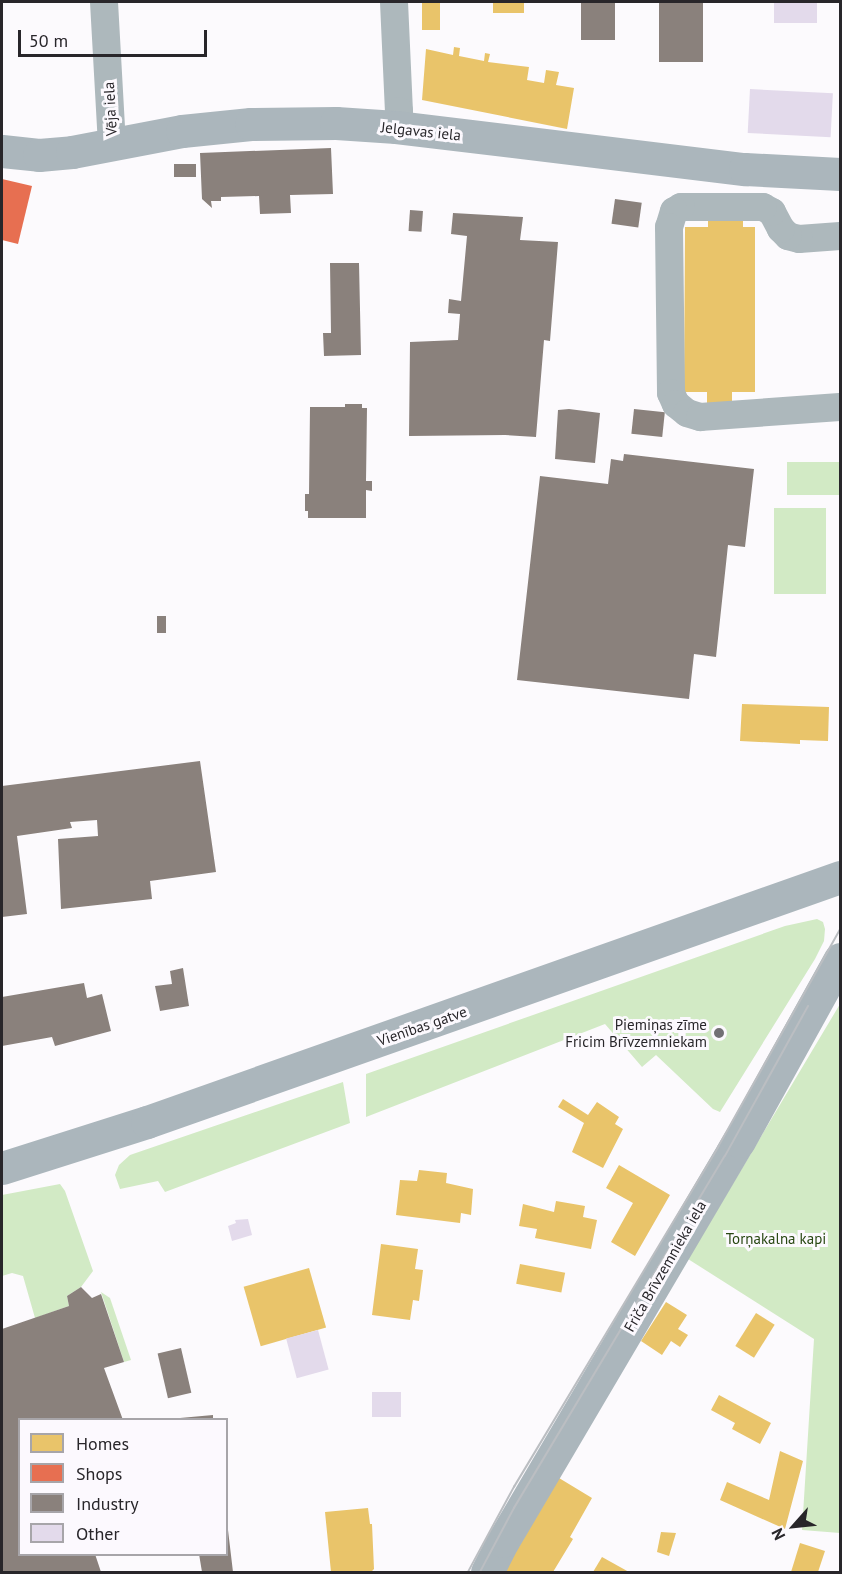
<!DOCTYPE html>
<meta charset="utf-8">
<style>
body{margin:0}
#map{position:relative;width:842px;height:1574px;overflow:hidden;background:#fcfafd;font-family:"PT Sans",sans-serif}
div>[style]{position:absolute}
.green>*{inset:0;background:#d2eac5;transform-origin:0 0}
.homes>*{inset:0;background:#e9c46a;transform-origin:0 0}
.shops>*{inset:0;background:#e76f51}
.industry>*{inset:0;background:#8a817c;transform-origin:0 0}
.building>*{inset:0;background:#e3daeb;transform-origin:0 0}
.street>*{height:28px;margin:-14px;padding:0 14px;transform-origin:14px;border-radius:14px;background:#adb8bc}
.secondary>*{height:33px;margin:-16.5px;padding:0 16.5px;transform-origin:16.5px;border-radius:16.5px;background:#abb6bc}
.tram>*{height:1.5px;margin:-0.75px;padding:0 0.75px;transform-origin:0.75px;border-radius:0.75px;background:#bbbec2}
.dots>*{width:16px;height:16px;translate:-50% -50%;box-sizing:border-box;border:3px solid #fcf9fe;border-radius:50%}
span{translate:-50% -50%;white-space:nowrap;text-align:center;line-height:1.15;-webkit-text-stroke:6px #fcf9fe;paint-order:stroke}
.street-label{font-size:15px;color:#28262a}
.poi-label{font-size:15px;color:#28262a}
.right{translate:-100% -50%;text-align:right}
.park-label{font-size:15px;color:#284712}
.frame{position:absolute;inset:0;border:3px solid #28262a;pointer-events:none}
.legend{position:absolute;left:18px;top:1418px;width:210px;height:138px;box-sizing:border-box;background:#fcf9fe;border:2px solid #a7a5a9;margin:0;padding:8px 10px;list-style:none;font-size:18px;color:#28262a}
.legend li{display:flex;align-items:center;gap:12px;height:30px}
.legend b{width:30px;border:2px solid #a7a5a9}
.north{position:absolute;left:764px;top:1496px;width:60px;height:60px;-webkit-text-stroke:4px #fcf9fe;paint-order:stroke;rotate:243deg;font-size:16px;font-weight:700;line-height:24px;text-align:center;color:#28262a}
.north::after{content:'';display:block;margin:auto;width:21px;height:27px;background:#28262a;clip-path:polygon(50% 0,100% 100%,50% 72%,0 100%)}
.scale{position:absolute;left:18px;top:30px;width:189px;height:27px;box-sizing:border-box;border:3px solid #28262a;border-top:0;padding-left:8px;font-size:18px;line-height:21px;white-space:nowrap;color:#28262a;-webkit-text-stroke:4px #fcf9fe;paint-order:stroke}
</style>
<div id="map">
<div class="green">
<i style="left:840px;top:462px;width:33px;height:53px;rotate:90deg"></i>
<i style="left:774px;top:508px;width:52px;height:86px"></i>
<i style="clip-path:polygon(817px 919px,823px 922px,825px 929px,824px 941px,815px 959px,720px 1112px,713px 1109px,656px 1055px,642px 1067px,605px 1024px,366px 1117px,366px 1074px,785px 926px)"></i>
<i style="clip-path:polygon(840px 1004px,840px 1533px,802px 1530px,814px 1339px,688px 1259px)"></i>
<i style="clip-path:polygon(343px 1082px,350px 1123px,165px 1192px,158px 1181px,120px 1189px,115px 1175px,119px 1165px,130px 1155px)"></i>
<i style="clip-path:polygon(60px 1184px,65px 1191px,93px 1271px,81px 1287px,67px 1296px,69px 1306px,35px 1318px,23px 1276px,12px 1273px,2px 1276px,2px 1195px)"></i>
<i style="clip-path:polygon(101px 1292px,110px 1298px,131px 1360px,124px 1362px)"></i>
</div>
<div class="homes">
<i style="left:422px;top:2px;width:18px;height:28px"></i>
<i style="left:493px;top:2px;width:31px;height:11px"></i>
<i style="clip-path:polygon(454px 47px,460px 48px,459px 56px,484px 61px,485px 53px,490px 54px,488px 62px,529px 67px,527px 80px,544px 83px,546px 70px,559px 72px,556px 85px,574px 88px,567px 129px,422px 100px,426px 49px,453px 55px)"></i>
<i style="clip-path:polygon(708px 217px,743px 217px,743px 227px,755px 227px,755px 392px,732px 392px,732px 404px,707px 404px,707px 392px,684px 392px,685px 227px,708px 227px)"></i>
<i style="clip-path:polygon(742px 704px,829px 707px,828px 741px,800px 740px,800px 744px,740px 741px)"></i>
<i style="clip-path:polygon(563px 1099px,588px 1115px,597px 1102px,619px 1117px,615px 1124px,623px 1129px,603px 1168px,572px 1152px,584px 1123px,558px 1107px)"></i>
<i style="clip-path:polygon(619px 1165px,670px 1195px,635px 1256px,611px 1242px,633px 1203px,606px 1188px)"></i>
<i style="clip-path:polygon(419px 1170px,447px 1173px,446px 1183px,473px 1189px,471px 1215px,461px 1213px,460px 1223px,396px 1215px,400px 1180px,417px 1181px)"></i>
<i style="clip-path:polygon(556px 1201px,585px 1206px,583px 1217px,597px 1220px,591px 1249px,535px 1238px,537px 1229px,519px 1226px,523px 1204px,554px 1212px)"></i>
<i style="clip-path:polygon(381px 1244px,418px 1249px,415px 1269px,423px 1270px,419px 1301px,413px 1300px,410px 1320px,372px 1315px)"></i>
<i style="left:520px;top:1264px;width:46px;height:20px;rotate:11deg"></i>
<i style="left:309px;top:1268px;width:62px;height:68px;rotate:74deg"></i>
<i style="clip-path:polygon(666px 1302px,687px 1315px,678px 1329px,688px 1335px,680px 1347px,671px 1341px,662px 1355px,641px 1341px)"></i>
<i style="left:756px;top:1313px;width:22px;height:39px;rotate:32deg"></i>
<i style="clip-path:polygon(719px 1395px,771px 1423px,760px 1444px,732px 1429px,735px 1423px,711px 1410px)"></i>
<i style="clip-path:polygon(780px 1451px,803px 1461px,785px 1529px,720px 1500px,727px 1482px,769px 1500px)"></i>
<i style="clip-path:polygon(559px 1478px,592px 1498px,570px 1537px,573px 1539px,553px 1572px,504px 1572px)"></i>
<i style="clip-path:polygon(368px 1508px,370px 1524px,372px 1524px,374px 1569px,371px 1572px,331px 1572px,325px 1512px)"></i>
<i style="clip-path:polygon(661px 1532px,676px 1533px,669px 1556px,657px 1552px)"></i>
<i style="clip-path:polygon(800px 1543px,825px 1551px,818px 1572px,791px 1572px)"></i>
<i style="clip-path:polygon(602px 1557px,629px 1572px,593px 1572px)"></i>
</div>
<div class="shops">
<i style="clip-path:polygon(2px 179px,32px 186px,18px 244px,2px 240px)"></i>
</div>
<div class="industry">
<i style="left:581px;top:2px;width:34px;height:38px"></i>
<i style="left:659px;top:2px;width:44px;height:60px"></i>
<i style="clip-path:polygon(331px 148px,333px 194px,290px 195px,291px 213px,260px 214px,259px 196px,221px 197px,221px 201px,211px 201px,212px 208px,202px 199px,200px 153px)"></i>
<i style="left:174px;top:164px;width:22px;height:13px"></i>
<i style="left:615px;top:199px;width:27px;height:25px;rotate:8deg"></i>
<i style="left:410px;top:210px;width:13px;height:21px;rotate:4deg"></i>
<i style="clip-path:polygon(453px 213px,523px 217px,520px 240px,558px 242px,550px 341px,544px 340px,536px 437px,505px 435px,409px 436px,410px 342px,458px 340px,460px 314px,448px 313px,449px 299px,461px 301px,467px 236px,451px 234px)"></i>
<i style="clip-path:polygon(330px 263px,359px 263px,361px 355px,324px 356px,323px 333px,331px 333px)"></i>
<i style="clip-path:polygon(345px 404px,362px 404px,362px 408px,367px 408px,366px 481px,372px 481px,372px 491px,366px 490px,366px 518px,308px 518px,308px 511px,305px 511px,305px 494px,309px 494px,310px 407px,345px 407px)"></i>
<i style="clip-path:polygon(569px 409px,600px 413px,595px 463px,555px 459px,558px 410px)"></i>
<i style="left:634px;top:409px;width:31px;height:25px;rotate:6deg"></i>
<i style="clip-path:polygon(624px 454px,754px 469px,745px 547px,728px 545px,716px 657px,694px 654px,689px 699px,517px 680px,540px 476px,608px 484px,611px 459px,623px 461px)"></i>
<i style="left:157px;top:616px;width:9px;height:17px"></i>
<i style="clip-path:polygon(200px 761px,216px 872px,150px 881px,152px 899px,61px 909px,58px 839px,98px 836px,97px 820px,70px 822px,72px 828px,17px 836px,27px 914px,2px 917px,2px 786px)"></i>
<i style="clip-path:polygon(183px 968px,189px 1006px,160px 1011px,155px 986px,172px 984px,170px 971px)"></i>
<i style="clip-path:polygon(84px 983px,87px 998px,102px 994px,111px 1031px,55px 1046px,52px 1037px,2px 1046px,2px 997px)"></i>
<i style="clip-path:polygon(81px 1287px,92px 1298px,101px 1294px,124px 1362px,104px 1368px,123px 1420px,20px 1420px,20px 1554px,95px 1554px,101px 1572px,2px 1572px,2px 1329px,69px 1306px,67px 1296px)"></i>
<i style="left:181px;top:1348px;width:46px;height:24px;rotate:77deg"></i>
<i style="clip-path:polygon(213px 1415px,213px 1420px,180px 1420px,180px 1418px)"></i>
<i style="clip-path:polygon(228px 1530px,233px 1572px,202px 1572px,199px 1554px,226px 1554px)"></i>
</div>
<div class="building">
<i style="left:774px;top:2px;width:43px;height:21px"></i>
<i style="left:750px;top:89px;width:83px;height:44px;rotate:3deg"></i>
<i style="clip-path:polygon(248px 1219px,252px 1235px,232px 1241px,228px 1226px,236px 1223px,235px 1220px)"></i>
<i style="left:318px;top:1330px;width:41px;height:33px;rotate:75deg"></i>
<i style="left:372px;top:1392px;width:29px;height:25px"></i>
</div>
<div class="street">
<i style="left:104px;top:2px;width:142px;rotate:86.8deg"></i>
<i style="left:394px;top:2px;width:109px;rotate:87.4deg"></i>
<i style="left:399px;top:111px;width:16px;rotate:101deg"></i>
<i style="left:840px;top:236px;width:41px;rotate:175.8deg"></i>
<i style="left:799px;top:239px;width:11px;rotate:-165deg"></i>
<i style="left:788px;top:236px;width:10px;rotate:-135deg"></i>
<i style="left:781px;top:229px;width:19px;rotate:-118deg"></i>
<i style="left:772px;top:212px;width:10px;rotate:-151deg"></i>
<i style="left:763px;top:207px;width:82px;rotate:180deg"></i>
<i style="left:681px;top:207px;width:8px;rotate:150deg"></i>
<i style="left:674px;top:211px;width:17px;rotate:107deg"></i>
<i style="left:669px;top:227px;width:166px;rotate:89.3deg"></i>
<i style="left:671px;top:393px;width:12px;rotate:66deg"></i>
<i style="left:676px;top:404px;width:14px;rotate:39deg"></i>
<i style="left:687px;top:413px;width:14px;rotate:17deg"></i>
<i style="left:700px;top:417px;width:140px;rotate:-4.1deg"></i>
</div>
<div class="secondary">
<i style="left:2px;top:151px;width:37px;rotate:6deg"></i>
<i style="left:39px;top:155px;width:33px;rotate:-5deg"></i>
<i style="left:72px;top:152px;width:112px;rotate:-10.8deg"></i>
<i style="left:182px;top:131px;width:69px;rotate:-5.8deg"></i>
<i style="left:251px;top:124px;width:85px;rotate:-0.7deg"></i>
<i style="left:336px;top:123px;width:60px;rotate:3.8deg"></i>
<i style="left:396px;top:127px;width:352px;rotate:6.9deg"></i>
<i style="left:745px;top:169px;width:95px;rotate:3deg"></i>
<i style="left:2px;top:1168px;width:152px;rotate:-17.6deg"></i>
<i style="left:147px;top:1122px;width:735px;rotate:-19.47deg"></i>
<i style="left:487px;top:1572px;width:35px;rotate:-63deg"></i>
<i style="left:503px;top:1541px;width:464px;rotate:-59.5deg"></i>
<i style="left:739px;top:1141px;width:208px;rotate:-61deg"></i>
</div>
<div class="tram">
<i style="left:468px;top:1572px;width:97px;rotate:-61.6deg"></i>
<i style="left:514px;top:1487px;width:397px;rotate:-59deg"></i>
<i style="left:718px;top:1147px;width:249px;rotate:-60.7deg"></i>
<i style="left:480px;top:1572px;width:72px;rotate:-62deg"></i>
<i style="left:514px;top:1508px;width:410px;rotate:-59.1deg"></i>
<i style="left:725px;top:1156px;width:171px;rotate:-61deg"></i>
</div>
<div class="dots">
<i style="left:719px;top:1033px;background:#727074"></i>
</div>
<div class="street-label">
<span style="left:110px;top:109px;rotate:-93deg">Vēja iela</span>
<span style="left:421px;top:131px;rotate:6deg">Jelgavas iela</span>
<span style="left:422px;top:1026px;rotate:-19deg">Vienības gatve</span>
<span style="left:665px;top:1266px;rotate:-60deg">Friča Brīvzemnieka iela</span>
</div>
<div class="poi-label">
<span class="right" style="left:707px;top:1033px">Piemiņas zīme<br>Fricim Brīvzemniekam</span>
</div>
<div class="park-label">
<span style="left:776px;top:1239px">Torņakalna kapi</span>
</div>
<div class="frame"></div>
<ul class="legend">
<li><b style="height:16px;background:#e9c46a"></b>Homes</li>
<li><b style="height:16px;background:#e76f51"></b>Shops</li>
<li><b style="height:16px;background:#8a817c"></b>Industry</li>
<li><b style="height:16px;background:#e3daeb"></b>Other</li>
</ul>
<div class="north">N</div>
<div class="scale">50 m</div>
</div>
